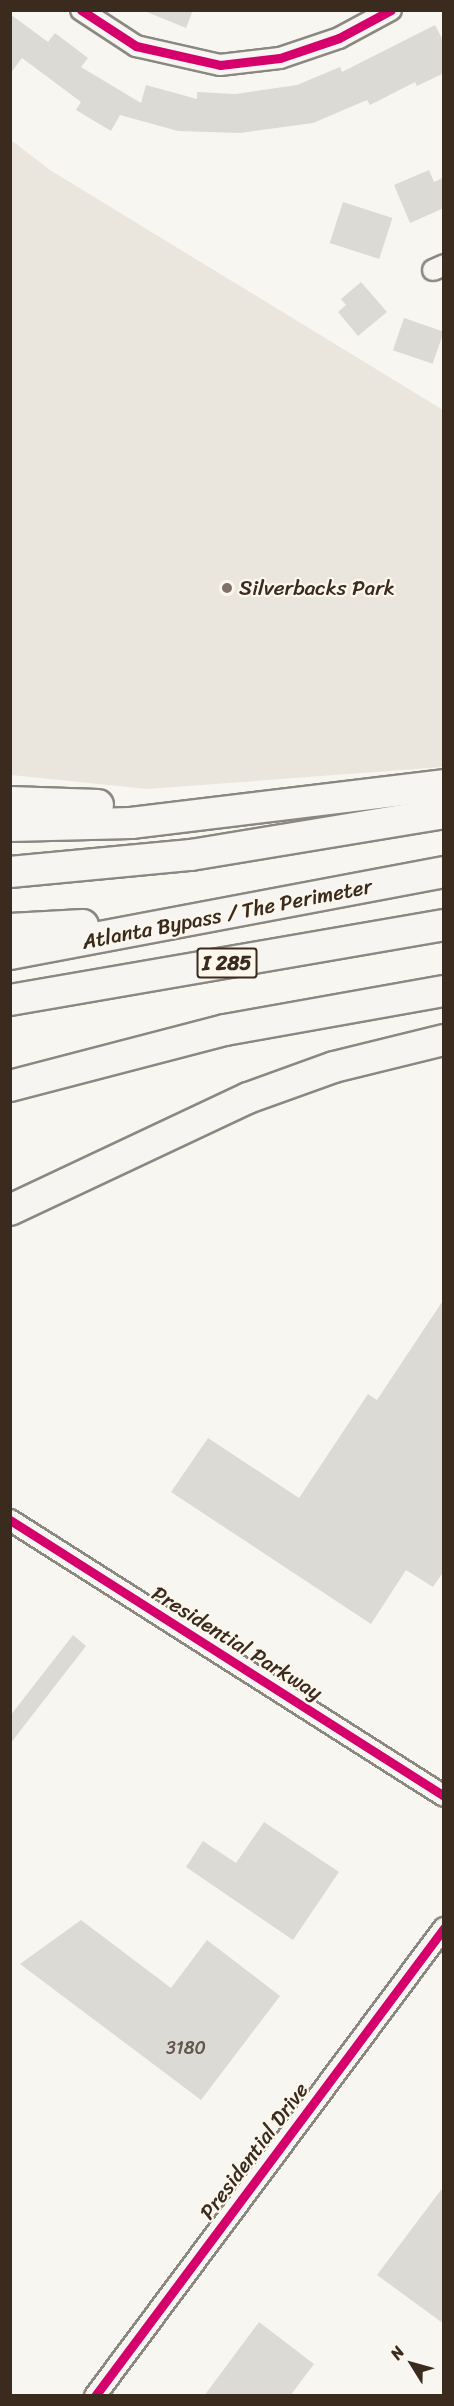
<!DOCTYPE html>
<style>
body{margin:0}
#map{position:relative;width:454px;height:2406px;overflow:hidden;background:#f8f6f0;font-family:Sriracha,sans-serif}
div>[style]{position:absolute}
.green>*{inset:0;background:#eae6dd}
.building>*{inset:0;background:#dcdad5;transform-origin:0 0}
.roads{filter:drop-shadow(2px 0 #8b8781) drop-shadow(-2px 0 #8b8781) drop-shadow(0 2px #8b8781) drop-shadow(0 -2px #8b8781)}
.minor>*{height:20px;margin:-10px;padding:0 10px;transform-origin:10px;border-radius:10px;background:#f6f5f1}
.highway>*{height:30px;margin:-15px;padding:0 15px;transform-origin:15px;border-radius:15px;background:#f6f5f1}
.cycleway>*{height:9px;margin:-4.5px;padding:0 4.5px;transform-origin:4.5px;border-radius:4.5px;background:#d6006c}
.dots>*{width:16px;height:16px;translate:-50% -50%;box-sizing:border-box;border:3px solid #fbf7ec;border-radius:50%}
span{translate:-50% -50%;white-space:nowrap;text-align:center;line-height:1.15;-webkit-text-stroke:4.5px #fbf7ec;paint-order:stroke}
.number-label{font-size:18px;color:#63564c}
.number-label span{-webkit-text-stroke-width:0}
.shield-label span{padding:2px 4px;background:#fbf7ec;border:2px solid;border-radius:4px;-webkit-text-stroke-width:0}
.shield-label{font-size:20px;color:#3b2a1e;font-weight:700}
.poi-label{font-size:21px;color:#3b2a1e}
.left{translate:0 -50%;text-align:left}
.street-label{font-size:21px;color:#3b2a1e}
.frame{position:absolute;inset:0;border:12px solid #3b2a1e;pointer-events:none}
.north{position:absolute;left:382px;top:2334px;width:60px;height:60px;-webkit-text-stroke:4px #fbf7ec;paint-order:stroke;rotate:307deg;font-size:16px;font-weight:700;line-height:24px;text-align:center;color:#3b2a1e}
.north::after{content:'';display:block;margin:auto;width:21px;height:27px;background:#3b2a1e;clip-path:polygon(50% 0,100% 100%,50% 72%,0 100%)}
</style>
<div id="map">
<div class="green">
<i style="clip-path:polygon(11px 140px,50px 170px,443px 410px,443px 767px,147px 789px,11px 775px)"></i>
</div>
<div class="building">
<i style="clip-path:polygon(142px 10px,193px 10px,186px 28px)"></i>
<i style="clip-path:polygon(10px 14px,48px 42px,55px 33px,88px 58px,81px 67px,141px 103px,146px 85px,197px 99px,197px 92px,236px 94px,297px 85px,340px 67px,342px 72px,435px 25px,444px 42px,444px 73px,417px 86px,415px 82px,370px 105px,367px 100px,313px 123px,240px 133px,178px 131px,120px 115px,111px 131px,76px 110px,81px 102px,22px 58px,10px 74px)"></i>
<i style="clip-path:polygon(429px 170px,434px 182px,444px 177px,444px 208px,410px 223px,394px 185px)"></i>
<i style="left:343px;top:202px;width:52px;height:43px;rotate:18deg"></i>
<i style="clip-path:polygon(361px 282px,387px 312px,358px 336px,338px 312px,346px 305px,341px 299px)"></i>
<i style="left:404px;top:318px;width:42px;height:34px;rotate:19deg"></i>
<i style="clip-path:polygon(444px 1299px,444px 1571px,433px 1587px,406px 1570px,371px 1624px,171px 1492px,208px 1438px,299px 1498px,368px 1394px,377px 1400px)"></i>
<i style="clip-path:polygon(73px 1635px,86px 1646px,10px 1744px,10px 1716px)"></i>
<i style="clip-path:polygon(264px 1822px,339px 1872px,293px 1940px,186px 1867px,203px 1841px,236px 1863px)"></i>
<i style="clip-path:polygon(81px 1920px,171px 1988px,207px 1940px,280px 1996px,201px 2100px,20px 1964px)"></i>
<i style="clip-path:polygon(444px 2186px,444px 2324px,377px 2275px)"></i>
<i style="clip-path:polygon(259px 2322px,314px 2364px,290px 2396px,204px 2396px)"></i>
</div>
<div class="roads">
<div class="minor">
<i style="left:81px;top:10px;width:66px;rotate:33.2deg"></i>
<i style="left:136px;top:46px;width:86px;rotate:12.7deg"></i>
<i style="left:220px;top:65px;width:60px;rotate:-6.7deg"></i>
<i style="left:280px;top:58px;width:62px;rotate:-18.7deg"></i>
<i style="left:339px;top:38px;width:59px;rotate:-28.3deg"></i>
<i style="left:433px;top:270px;width:12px;rotate:-24deg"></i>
<i style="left:10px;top:1520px;width:514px;rotate:32.45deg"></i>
<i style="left:95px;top:2396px;width:584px;rotate:-53.29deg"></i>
</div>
<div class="highway">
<i style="left:10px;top:802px;width:88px;rotate:2deg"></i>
<i style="left:10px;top:826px;width:121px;rotate:-1.4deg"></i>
<i style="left:131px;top:823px;width:315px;rotate:-6.9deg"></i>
<i style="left:10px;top:872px;width:182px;rotate:-5.4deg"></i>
<i style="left:191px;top:855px;width:256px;rotate:-9.4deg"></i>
<i style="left:10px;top:929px;width:73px;rotate:-3.1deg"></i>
<i style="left:10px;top:954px;width:442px;rotate:-10.7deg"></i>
<i style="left:10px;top:1000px;width:440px;rotate:-9.8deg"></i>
<i style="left:10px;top:1086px;width:222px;rotate:-14.6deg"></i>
<i style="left:225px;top:1030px;width:222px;rotate:-10.1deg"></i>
<i style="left:10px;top:1210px;width:263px;rotate:-25.2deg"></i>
<i style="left:248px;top:1098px;width:91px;rotate:-19.8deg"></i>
<i style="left:334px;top:1067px;width:113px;rotate:-13.8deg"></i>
</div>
</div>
<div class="cycleway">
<i style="left:81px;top:10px;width:66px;rotate:33.2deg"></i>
<i style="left:136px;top:46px;width:86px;rotate:12.7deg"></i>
<i style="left:220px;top:65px;width:60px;rotate:-6.7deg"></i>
<i style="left:280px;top:58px;width:62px;rotate:-18.7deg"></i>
<i style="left:339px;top:38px;width:59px;rotate:-28.3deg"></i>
<i style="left:10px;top:1520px;width:514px;rotate:32.45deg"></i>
<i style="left:95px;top:2396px;width:584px;rotate:-53.29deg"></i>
</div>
<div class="dots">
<i style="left:227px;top:588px;background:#7d7168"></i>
</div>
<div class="number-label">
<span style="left:186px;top:2048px">3180</span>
</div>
<div class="shield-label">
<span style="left:227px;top:963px">I 285</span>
</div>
<div class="poi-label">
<span class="left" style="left:239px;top:588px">Silverbacks Park</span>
</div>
<div class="street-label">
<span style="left:227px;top:914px;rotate:-11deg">Atlanta Bypass / The Perimeter</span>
<span style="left:237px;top:1643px;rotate:32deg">Presidential Parkway</span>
<span style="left:254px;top:2151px;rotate:-53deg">Presidential Drive</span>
</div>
<div class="frame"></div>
<div class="north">N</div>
</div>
